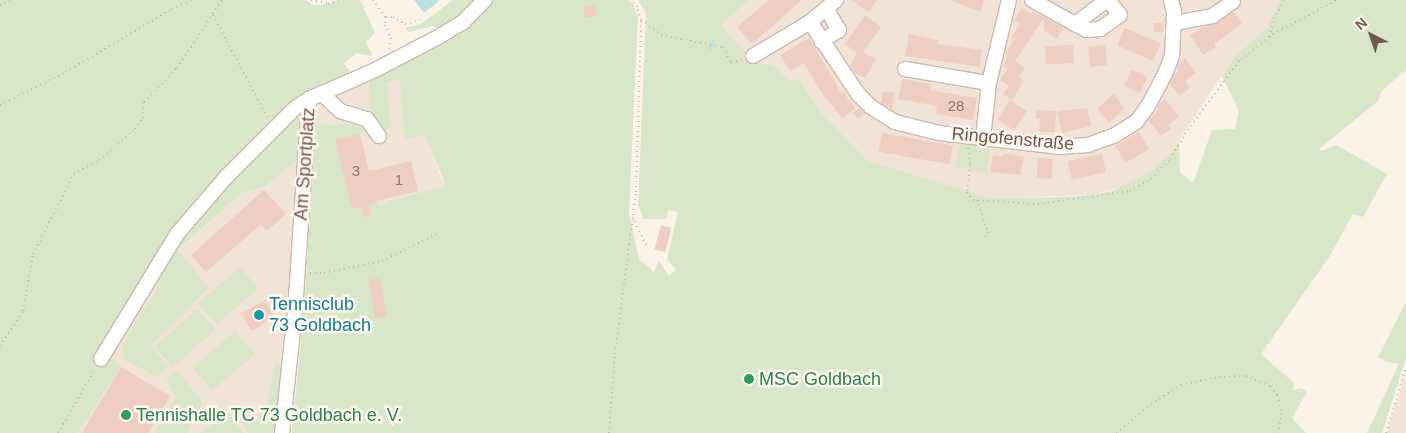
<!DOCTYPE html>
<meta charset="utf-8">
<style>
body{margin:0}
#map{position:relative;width:1406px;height:433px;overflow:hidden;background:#fbf2e8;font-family:Helvetica,sans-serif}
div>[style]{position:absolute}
.residential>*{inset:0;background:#f2e3d7}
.green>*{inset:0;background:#d8e7c8;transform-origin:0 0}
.water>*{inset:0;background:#bee1e3}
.stream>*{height:3px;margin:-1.5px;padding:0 1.5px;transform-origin:1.5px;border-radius:1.5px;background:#bee1e3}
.building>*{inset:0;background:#eecfc2;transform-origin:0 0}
.path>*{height:2px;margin-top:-1px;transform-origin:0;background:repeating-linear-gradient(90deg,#d3b2a5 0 1px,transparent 0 5px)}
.roads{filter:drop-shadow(1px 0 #ccb9af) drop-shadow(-1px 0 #ccb9af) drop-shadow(0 1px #ccb9af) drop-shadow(0 -1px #ccb9af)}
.minor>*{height:14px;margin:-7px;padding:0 7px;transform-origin:7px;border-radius:7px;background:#fff}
.dots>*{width:14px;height:14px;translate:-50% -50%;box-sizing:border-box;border:2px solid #fef6ef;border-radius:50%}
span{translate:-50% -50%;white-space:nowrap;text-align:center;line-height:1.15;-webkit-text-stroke:5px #fef6ef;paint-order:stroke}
.number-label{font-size:15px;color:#92766b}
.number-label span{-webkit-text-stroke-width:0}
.street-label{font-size:18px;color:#73584e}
.culture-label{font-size:18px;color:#0d838f}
.left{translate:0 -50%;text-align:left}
.leisure-label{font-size:18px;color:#27864d}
.north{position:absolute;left:1346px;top:10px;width:50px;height:50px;-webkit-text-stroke:4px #fef6ef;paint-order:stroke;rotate:319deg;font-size:14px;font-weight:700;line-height:20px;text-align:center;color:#73584e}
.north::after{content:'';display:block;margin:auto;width:18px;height:22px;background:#73584e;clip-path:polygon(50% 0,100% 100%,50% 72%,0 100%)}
</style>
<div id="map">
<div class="residential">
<i style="clip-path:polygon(749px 0,1280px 0,1266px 29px,1235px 56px,1170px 154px,1150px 172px,1127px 185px,1094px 195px,987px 198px,868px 162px,821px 113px,799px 80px,790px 81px,773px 65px,754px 62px,721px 25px)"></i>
<i style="clip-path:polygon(375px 73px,391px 126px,386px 83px,399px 79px,405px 138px,425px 136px,441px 178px,446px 186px,391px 200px,382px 206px,377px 203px,360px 134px,366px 133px,360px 125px,315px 124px,319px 102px)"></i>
<i style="clip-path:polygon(298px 159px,285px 369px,275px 363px,265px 413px,239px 419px,248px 433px,187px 433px,203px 403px,176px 397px,154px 433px,78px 433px,120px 365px,99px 351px,143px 279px,158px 287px,150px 346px,208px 288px,178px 251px,242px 193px,266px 186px)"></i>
<i style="clip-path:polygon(1406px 374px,1406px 433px,1387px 433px,1394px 409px)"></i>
</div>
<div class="green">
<i style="clip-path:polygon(0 0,305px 0,313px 5px,323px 5px,340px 0,360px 0,375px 33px,366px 42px,372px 54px,370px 56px,357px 53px,344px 63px,352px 75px,301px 101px,298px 159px,266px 186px,242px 193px,178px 250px,209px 288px,151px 346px,168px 366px,157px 377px,124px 359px,122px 346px,158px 287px,144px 279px,99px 351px,121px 365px,78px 433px,0 433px)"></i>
<i style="clip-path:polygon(453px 0,475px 0,460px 17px,443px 30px,432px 26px,409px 32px,405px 28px,421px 24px)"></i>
<i style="clip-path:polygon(490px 0,627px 0,633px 4px,638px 17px,629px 213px,639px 259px,654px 272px,659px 261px,669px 276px,676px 270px,667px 259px,678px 212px,668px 210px,667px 219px,644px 219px,638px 205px,646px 14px,638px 0,749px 0,721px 25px,754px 62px,773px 65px,790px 81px,799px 79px,821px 113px,868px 161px,988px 198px,1063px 197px,1094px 195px,1112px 191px,1150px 172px,1170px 154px,1179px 140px,1180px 172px,1193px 183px,1212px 130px,1235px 129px,1239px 111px,1222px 76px,1235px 56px,1266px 29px,1280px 0,1406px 0,1406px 69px,1381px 92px,1378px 101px,1319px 149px,1322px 151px,1336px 145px,1387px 174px,1363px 217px,1353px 214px,1329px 257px,1261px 354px,1294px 383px,1293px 391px,1301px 388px,1307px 392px,1292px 418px,1306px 433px,292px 433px,305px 297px,315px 124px,360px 125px,366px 133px,335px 140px,352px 209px,361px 207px,364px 218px,372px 216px,369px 205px,377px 203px,382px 206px,391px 200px,446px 186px,425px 136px,405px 139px,399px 79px,387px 83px,391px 126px,384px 132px,376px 129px,369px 103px,370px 83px,375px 73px)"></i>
<i style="clip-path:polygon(961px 140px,990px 144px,987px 173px,955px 167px)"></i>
<i style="left:240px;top:267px;width:28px;height:55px;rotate:49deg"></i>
<i style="clip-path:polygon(1406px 302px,1406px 358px,1382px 433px,1367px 433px,1399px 364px,1387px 362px,1378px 357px)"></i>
<i style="left:197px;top:309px;width:27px;height:57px;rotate:48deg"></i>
<i style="left:235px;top:331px;width:30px;height:56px;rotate:49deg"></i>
<i style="clip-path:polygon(275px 362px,285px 369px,278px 433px,248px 433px,239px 418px,265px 413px)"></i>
<i style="clip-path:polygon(177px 370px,203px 403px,187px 433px,154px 433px,176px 397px,166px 380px)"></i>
<i style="clip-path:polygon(229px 413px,243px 433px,200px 433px)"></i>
</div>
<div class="water">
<i style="clip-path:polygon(414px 0,438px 0,439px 1px,424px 13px)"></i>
</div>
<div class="stream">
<i style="left:710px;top:48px;width:9px;rotate:-72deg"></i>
</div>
<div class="building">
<i style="clip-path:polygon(769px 0,802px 0,752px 44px,737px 27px)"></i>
<i style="clip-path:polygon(851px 0,877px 0,869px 12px)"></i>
<i style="clip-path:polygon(950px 0,984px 0,980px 12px)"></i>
<i style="left:595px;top:5px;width:11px;height:12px;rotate:80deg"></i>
<i style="clip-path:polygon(1022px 8px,1031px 14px,1033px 11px,1063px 28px,1057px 39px,1044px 30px,1044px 18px,1015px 61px,1025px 68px,1019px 77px,1024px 81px,1012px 100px,1003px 94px,1009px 86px,1000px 80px,1007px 69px,1002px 66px,1008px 57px,1005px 53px,1014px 40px,1011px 38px,1020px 24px,1014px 20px)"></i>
<i style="clip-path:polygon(1234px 12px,1242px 23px,1214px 44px,1216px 47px,1203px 55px,1190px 35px,1203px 27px,1217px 23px)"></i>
<i style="clip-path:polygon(865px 15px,881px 27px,863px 52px,876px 59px,865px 78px,854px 72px,850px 66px,857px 53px,845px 44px)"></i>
<i style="left:1154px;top:23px;width:9px;height:9px"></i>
<i style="left:1125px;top:28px;width:39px;height:19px;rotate:24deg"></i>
<i style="clip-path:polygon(909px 34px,939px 40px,938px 44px,982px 50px,980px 67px,905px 56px)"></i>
<i style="clip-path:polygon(809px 38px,841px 93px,843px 92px,855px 108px,843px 118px,823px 95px,804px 63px,790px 71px,780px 55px)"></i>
<i style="left:1073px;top:45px;width:18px;height:28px;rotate:87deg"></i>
<i style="left:1105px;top:45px;width:20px;height:17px;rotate:84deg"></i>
<i style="clip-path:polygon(1185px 58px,1196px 73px,1185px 81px,1190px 88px,1179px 96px,1170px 83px,1174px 74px,1179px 71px,1177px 68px,1179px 63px)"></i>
<i style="left:1132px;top:70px;width:17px;height:18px;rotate:25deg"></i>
<i style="clip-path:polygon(902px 79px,931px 84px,930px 90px,977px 98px,973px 120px,936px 114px,937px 106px,898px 99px)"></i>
<i style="clip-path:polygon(883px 91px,895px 93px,892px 109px,881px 103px)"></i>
<i style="clip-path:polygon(1114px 93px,1124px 109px,1109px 123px,1097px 109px)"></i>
<i style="clip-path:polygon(1165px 99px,1179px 116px,1168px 125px,1171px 129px,1161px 136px,1148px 120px,1158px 110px,1159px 104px)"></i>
<i style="left:1010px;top:100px;width:20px;height:23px;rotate:33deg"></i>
<i style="clip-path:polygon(859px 108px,865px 113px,858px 119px,853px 113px)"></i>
<i style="clip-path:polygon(1087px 108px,1091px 126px,1062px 133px,1057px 111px)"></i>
<i style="clip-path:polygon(1036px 110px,1056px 111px,1055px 132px,1039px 132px,1040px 119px,1036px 119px)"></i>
<i style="left:1139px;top:132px;width:20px;height:27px;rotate:60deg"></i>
<i style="left:882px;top:133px;width:72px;height:19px;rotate:10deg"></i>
<i style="clip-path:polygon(360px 134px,369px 171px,411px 161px,418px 191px,376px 201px,377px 203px,369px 205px,372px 216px,364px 218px,361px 207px,352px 209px,335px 140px)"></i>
<i style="clip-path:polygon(1003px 153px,1024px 157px,1020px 175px,990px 172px,993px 155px,1002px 157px)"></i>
<i style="left:1102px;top:154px;width:19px;height:35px;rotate:78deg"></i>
<i style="left:1038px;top:158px;width:15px;height:20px;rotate:4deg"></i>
<i style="clip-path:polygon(264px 190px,286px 214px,267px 231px,261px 224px,206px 272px,191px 255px)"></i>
<i style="left:661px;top:225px;width:11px;height:25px;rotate:15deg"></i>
<i style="left:380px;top:278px;width:39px;height:12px;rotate:80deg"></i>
<i style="left:265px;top:300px;width:20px;height:27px;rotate:60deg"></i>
<i style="clip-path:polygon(121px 367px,170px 396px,148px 433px,82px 433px)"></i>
</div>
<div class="path">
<i style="left:311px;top:0;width:17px;rotate:13deg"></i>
<i style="left:328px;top:4px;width:15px;rotate:-16deg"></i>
<i style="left:373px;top:0;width:21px;rotate:53deg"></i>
<i style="left:386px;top:17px;width:7px"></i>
<i style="left:393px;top:17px;width:14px;rotate:30deg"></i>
<i style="left:405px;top:24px;width:16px;rotate:-15deg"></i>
<i style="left:0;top:5px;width:11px;rotate:-27deg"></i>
<i style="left:213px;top:15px;width:118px;rotate:62.1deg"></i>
<i style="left:386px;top:17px;width:8px;rotate:97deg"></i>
<i style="left:385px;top:25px;width:14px;rotate:65deg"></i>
<i style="left:391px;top:38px;width:12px;rotate:104deg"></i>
<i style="left:641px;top:20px;width:25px;rotate:37deg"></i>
<i style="left:661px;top:35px;width:63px;rotate:11deg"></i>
<i style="left:723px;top:47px;width:18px;rotate:63deg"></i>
<i style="left:731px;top:63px;width:11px;rotate:-15deg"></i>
<i style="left:1269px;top:37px;width:19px;rotate:-74deg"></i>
<i style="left:1274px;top:19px;width:21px;rotate:-62deg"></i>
<i style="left:0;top:105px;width:74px;rotate:-26.6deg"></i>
<i style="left:66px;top:72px;width:123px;rotate:-30.7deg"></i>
<i style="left:172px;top:9px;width:22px;rotate:-24deg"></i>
<i style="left:968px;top:148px;width:17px;rotate:83deg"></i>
<i style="left:970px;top:165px;width:27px;rotate:96deg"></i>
<i style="left:967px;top:192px;width:10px;rotate:53deg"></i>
<i style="left:973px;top:200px;width:65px;rotate:3.5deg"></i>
<i style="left:1038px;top:204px;width:93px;rotate:-8deg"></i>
<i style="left:1130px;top:191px;width:24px;rotate:-30deg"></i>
<i style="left:1151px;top:179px;width:28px;rotate:-46deg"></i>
<i style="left:1170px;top:159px;width:29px;rotate:-59deg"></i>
<i style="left:1185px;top:134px;width:94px;rotate:-53.3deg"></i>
<i style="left:1241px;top:59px;width:41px;rotate:-38deg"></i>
<i style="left:1273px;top:34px;width:72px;rotate:-28deg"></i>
<i style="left:977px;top:200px;width:34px;rotate:71deg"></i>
<i style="left:988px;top:232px;width:10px;rotate:114deg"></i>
<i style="left:633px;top:217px;width:33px;rotate:65deg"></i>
<i style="left:310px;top:273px;width:14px"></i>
<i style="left:324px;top:273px;width:59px;rotate:-11.7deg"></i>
<i style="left:382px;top:261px;width:61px;rotate:-26.1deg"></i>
<i style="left:0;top:346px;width:42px;rotate:-56.7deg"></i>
<i style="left:23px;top:311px;width:58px;rotate:-80deg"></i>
<i style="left:33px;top:254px;width:90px;rotate:-62.9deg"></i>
<i style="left:74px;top:174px;width:29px;rotate:-29deg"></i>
<i style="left:99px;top:160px;width:48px;rotate:-40.7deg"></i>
<i style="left:135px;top:129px;width:14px;rotate:-54deg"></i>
<i style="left:143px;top:118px;width:16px;rotate:-86deg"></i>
<i style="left:144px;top:102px;width:47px;rotate:-45.9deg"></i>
<i style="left:177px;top:68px;width:82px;rotate:-56.5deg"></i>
<i style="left:58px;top:433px;width:74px;rotate:-60deg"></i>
<i style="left:609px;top:433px;width:79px;rotate:-85.7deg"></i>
<i style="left:615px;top:354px;width:163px;rotate:-82.6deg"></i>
<i style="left:636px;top:192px;width:172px;rotate:-88.3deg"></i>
<i style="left:641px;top:20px;width:14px;rotate:-107deg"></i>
<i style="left:637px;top:7px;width:9px;rotate:-131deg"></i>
<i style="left:1116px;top:433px;width:45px;rotate:-39.6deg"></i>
<i style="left:1151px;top:404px;width:36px;rotate:-32deg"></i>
<i style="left:1181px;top:385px;width:39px;rotate:-12deg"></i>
<i style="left:1219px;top:377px;width:27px;rotate:-2deg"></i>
<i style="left:1246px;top:376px;width:27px;rotate:22deg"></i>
<i style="left:1271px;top:386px;width:11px;rotate:56deg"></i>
<i style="left:1277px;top:395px;width:19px;rotate:74deg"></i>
<i style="left:1282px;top:413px;width:20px;rotate:101deg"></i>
<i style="left:1386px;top:433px;width:69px;rotate:-73.1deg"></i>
</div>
<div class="roads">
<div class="minor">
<i style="left:1032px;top:0;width:49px;rotate:29.2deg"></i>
<i style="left:1075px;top:24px;width:40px;rotate:-37deg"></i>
<i style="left:810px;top:22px;width:87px;rotate:56.3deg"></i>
<i style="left:858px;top:94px;width:18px;rotate:45deg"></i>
<i style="left:871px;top:107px;width:28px;rotate:32deg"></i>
<i style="left:895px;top:122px;width:45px;rotate:14deg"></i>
<i style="left:939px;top:133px;width:122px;rotate:6.6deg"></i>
<i style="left:1060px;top:147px;width:28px;rotate:-4deg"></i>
<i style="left:1088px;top:145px;width:29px;rotate:-20deg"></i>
<i style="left:1115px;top:135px;width:26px;rotate:-32deg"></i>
<i style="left:1137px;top:121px;width:19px;rotate:-54deg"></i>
<i style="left:1148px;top:106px;width:36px;rotate:-62deg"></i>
<i style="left:1165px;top:74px;width:19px;rotate:-69deg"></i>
<i style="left:1172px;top:56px;width:44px;rotate:-87.4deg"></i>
<i style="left:1174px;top:12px;width:12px;rotate:-104deg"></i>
<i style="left:1174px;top:23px;width:39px;rotate:-10deg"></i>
<i style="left:1212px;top:16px;width:25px;rotate:-34deg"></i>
<i style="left:1075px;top:24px;width:13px;rotate:27deg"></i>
<i style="left:1087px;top:30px;width:13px;rotate:-4deg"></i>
<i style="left:1100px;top:29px;width:24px;rotate:-35deg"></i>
<i style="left:1120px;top:15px;width:19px;rotate:-129deg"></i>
<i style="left:821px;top:41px;width:21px;rotate:-31deg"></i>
<i style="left:839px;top:30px;width:23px;rotate:-121deg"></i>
<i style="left:753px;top:56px;width:66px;rotate:-30.8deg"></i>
<i style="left:810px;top:22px;width:34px;rotate:-40deg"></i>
<i style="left:905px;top:69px;width:85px;rotate:9.5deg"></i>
<i style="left:321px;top:93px;width:26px;rotate:43deg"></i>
<i style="left:340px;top:111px;width:28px;rotate:17deg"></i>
<i style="left:367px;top:119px;width:21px;rotate:55deg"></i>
<i style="left:983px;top:138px;width:55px;rotate:-83.8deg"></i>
<i style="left:989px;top:83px;width:85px;rotate:-76.5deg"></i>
<i style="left:101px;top:359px;width:146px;rotate:-58.7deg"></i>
<i style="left:177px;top:234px;width:77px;rotate:-49.2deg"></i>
<i style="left:227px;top:176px;width:96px;rotate:-45deg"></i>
<i style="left:295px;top:108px;width:17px;rotate:-33deg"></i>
<i style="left:309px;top:99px;width:72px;rotate:-23.7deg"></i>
<i style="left:375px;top:70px;width:73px;rotate:-27.6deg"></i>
<i style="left:440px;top:36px;width:26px;rotate:-31deg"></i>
<i style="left:462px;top:23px;width:33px;rotate:-45deg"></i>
<i style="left:282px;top:433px;width:122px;rotate:-83.9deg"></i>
<i style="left:295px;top:312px;width:213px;rotate:-86.2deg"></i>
</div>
</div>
<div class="dots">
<i style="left:259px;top:315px;background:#0f9aa8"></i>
<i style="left:749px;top:379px;background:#2e9e5b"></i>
<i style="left:126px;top:415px;background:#2e9e5b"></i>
</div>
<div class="number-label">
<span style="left:956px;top:106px">28</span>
<span style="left:356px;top:171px">3</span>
<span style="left:399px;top:180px">1</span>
</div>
<div class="street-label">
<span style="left:1013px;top:139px;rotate:5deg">Ringofenstraße</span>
<span style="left:305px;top:164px;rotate:-86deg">Am Sportplatz</span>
</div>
<div class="culture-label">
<span class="left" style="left:269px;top:315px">Tennisclub<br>73 Goldbach</span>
</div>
<div class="leisure-label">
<span class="left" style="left:759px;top:379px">MSC Goldbach</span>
<span class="left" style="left:136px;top:415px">Tennishalle TC 73 Goldbach e. V.</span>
</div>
<div class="north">N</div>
</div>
